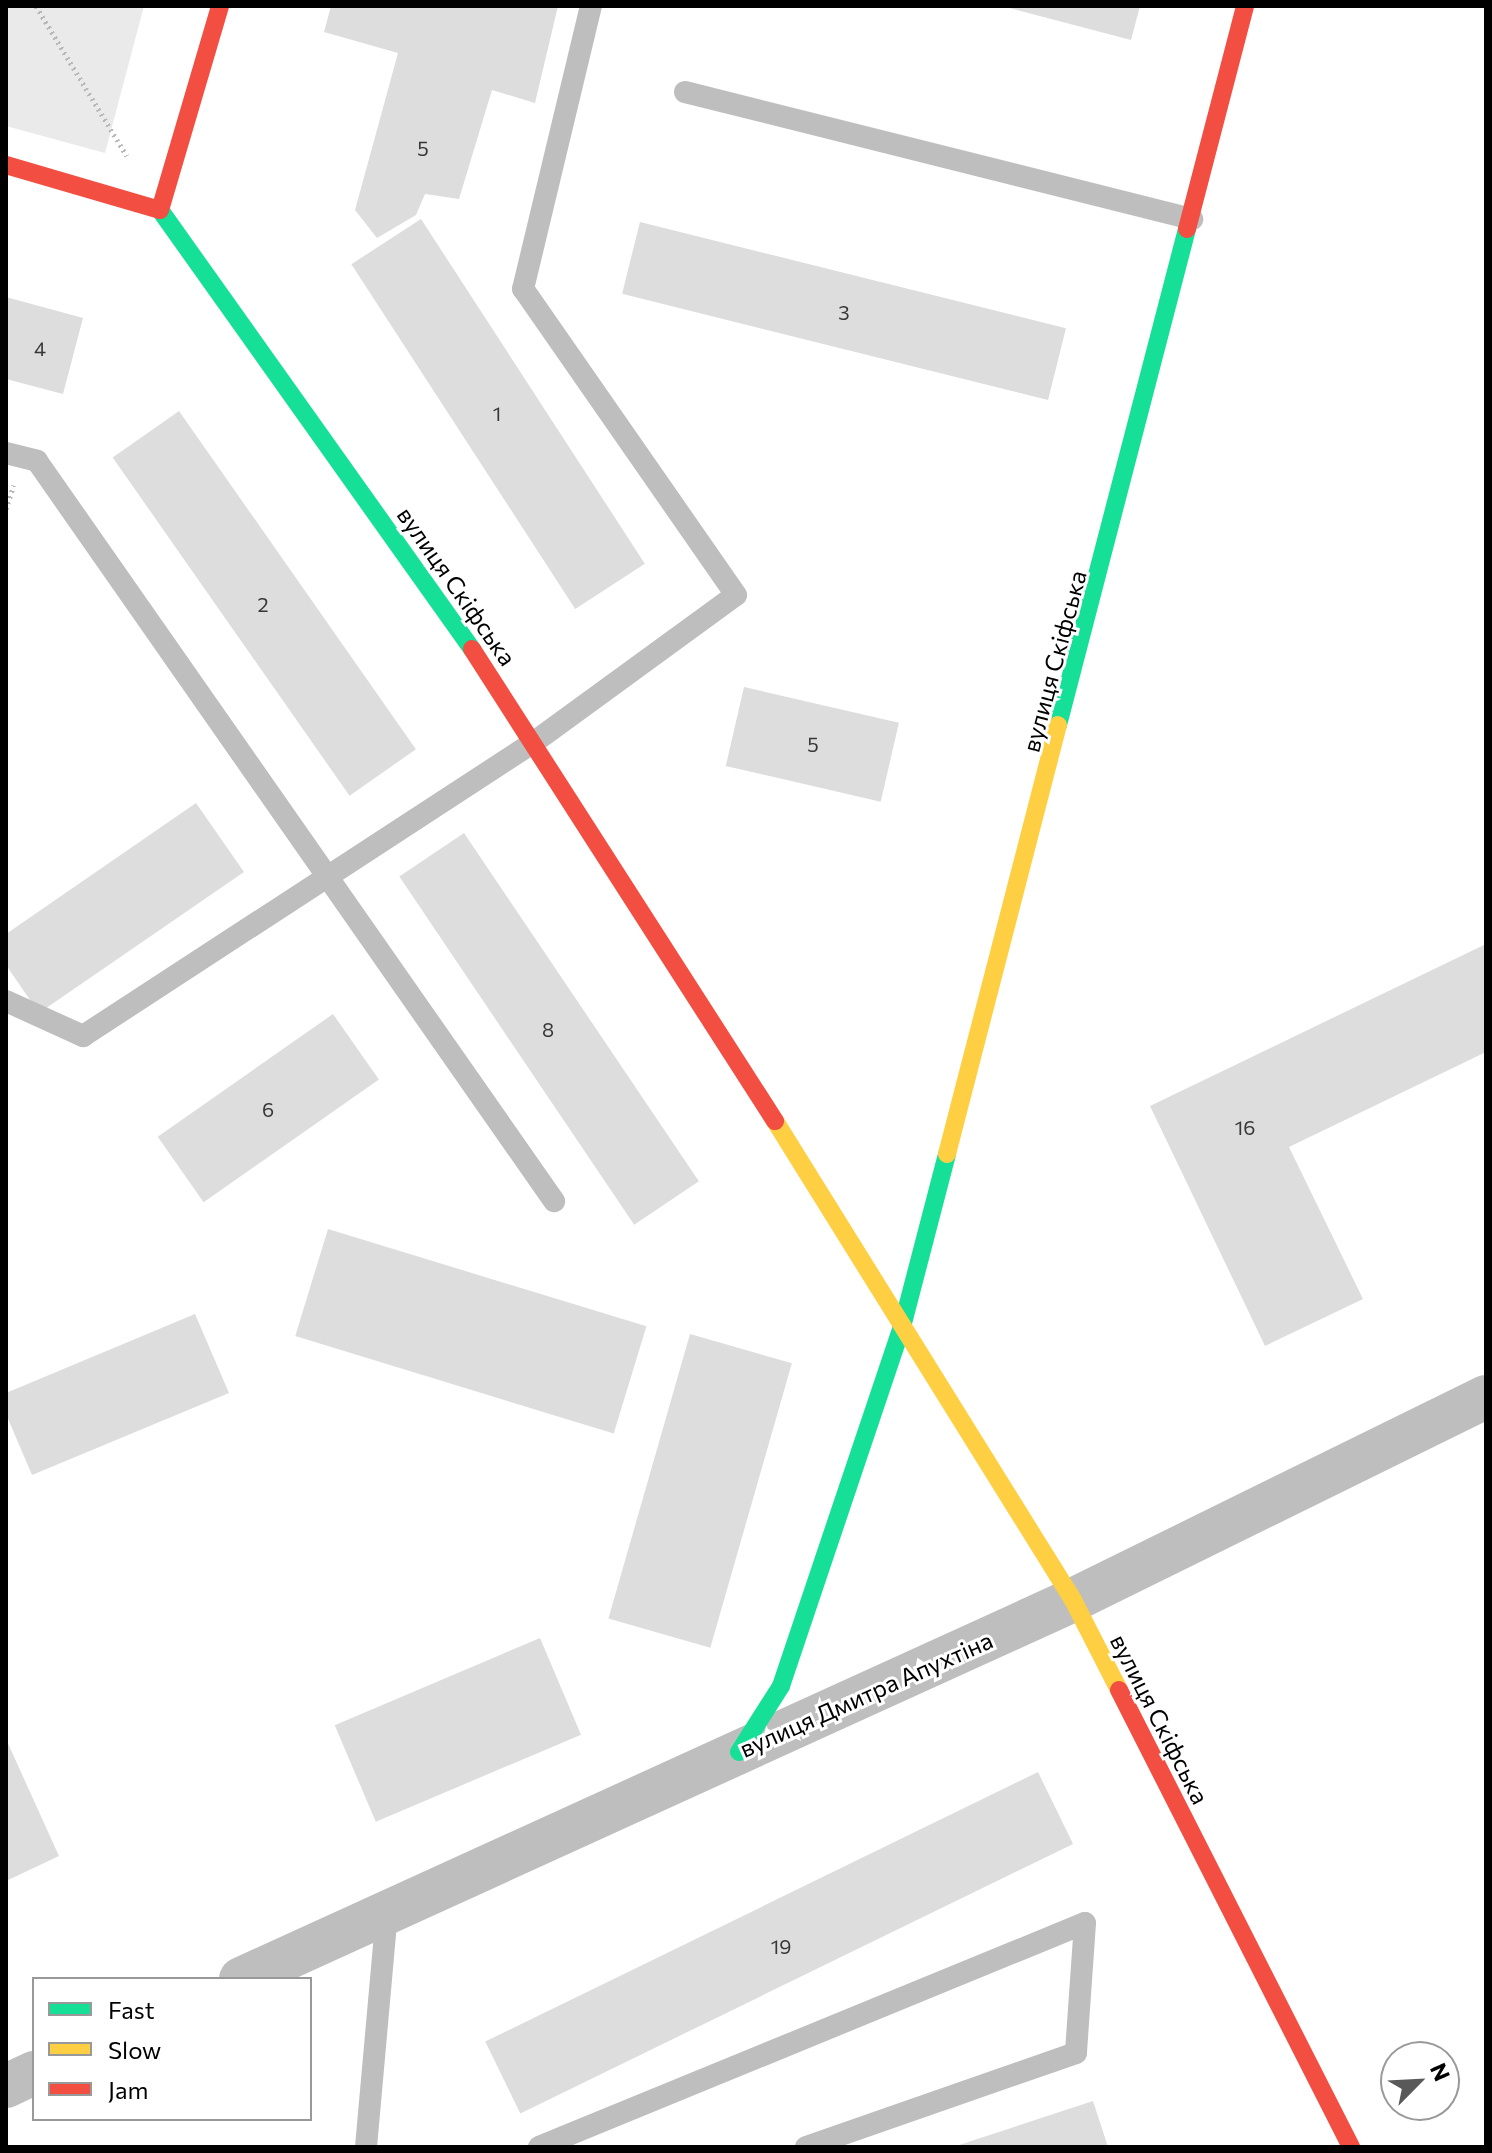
<!DOCTYPE html>
<meta charset="utf-8">
<style>
body{margin:0}
#map{position:relative;width:1492px;height:2153px;overflow:hidden;background:#fff;font-family:Commissioner,sans-serif}
div>[style]{position:absolute}
.green>*{inset:0;background:#eaeaea}
.building>*{inset:0;background:#ddd;transform-origin:0 0}
.path>*{height:5px;margin-top:-2.5px;transform-origin:0;background:repeating-linear-gradient(90deg,#b8b8b8 0 2px,transparent 0 6px)}
.lane>*{height:22px;margin:-11px;padding:0 11px;transform-origin:11px;border-radius:11px;background:#bebebe}
.street>*{height:44px;margin:-22px;padding:0 22px;transform-origin:22px;border-radius:22px;background:#bebebe}
.fast>*{height:18px;margin:-9px;padding:0 9px;transform-origin:9px;border-radius:9px;background:#16e098}
.slow>*{height:18px;margin:-9px;padding:0 9px;transform-origin:9px;border-radius:9px;background:#ffcf43}
.jam>*{height:18px;margin:-9px;padding:0 9px;transform-origin:9px;border-radius:9px;background:#f24e42}
span{translate:-50% -50%;white-space:nowrap;text-align:center;line-height:1.15;-webkit-text-stroke:6px #fff;paint-order:stroke}
.number-label{font-size:20px;color:#373737}
.number-label span{-webkit-text-stroke-width:0}
.street-label{font-size:24px;color:#000}
.frame{position:absolute;inset:0;border:8px solid #000;pointer-events:none}
.legend{position:absolute;left:32px;top:1977px;width:280px;height:144px;box-sizing:border-box;background:#fff;border:2px solid #999;margin:0;padding:10px 14px;list-style:none;font-size:24px;color:#000}
.legend li{display:flex;align-items:center;gap:16px;height:40px}
.legend b{width:40px;border:2px solid #999}
.north{position:absolute;left:1380px;top:2041px;width:80px;height:80px;box-sizing:border-box;background:#fff;border:2px solid #999;border-radius:50%;rotate:66deg;font-size:22px;font-weight:700;line-height:32px;text-align:center;color:#000}
.north::after{content:'';display:block;margin:auto;width:28px;height:36px;background:#595959;clip-path:polygon(50% 0,100% 100%,50% 72%,0 100%)}
</style>
<div id="map">
<div class="green">
<i style="clip-path:polygon(6px 6px,144px 6px,105px 153px,6px 126px)"></i>
</div>
<div class="building">
<i style="clip-path:polygon(331px 6px,558px 6px,535px 103px,492px 90px,459px 199px,425px 194px,416px 215px,377px 238px,355px 210px,398px 53px,324px 32px)"></i>
<i style="clip-path:polygon(1002px 6px,1140px 6px,1131px 40px)"></i>
<i style="left:421px;top:219px;width:411px;height:83px;rotate:57deg"></i>
<i style="left:640px;top:222px;width:439px;height:74px;rotate:14deg"></i>
<i style="clip-path:polygon(6px 297px,83px 318px,63px 394px,6px 379px)"></i>
<i style="left:179px;top:411px;width:413px;height:81px;rotate:55deg"></i>
<i style="left:744px;top:687px;width:159px;height:81px;rotate:13deg"></i>
<i style="clip-path:polygon(196px 803px,244px 872px,39px 1013px,6px 965px,6px 934px)"></i>
<i style="left:464px;top:833px;width:420px;height:78px;rotate:56deg"></i>
<i style="clip-path:polygon(1486px 944px,1486px 1052px,1289px 1147px,1363px 1299px,1265px 1346px,1150px 1106px)"></i>
<i style="left:333px;top:1014px;width:80px;height:214px;rotate:55deg"></i>
<i style="left:328px;top:1229px;width:333px;height:112px;rotate:17deg"></i>
<i style="clip-path:polygon(195px 1314px,229px 1393px,32px 1475px,6px 1414px,6px 1393px)"></i>
<i style="left:690px;top:1334px;width:106px;height:296px;rotate:16deg"></i>
<i style="left:540px;top:1638px;width:105px;height:223px;rotate:67deg"></i>
<i style="clip-path:polygon(6px 1739px,59px 1856px,6px 1881px)"></i>
<i style="left:1038px;top:1772px;width:80px;height:615px;rotate:64deg"></i>
<i style="clip-path:polygon(1093px 2101px,1108px 2147px,956px 2147px,956px 2146px)"></i>
</div>
<div class="path">
<i style="left:36px;top:6px;width:175px;rotate:58.8deg"></i>
<i style="left:6px;top:509px;width:25px;rotate:-72deg"></i>
</div>
<div class="lane">
<i style="left:685px;top:92px;width:523px;rotate:14.06deg"></i>
<i style="left:6px;top:453px;width:32px;rotate:14deg"></i>
<i style="left:37px;top:461px;width:903px;rotate:55.06deg"></i>
<i style="left:6px;top:1001px;width:85px;rotate:24.4deg"></i>
<i style="left:83px;top:1036px;width:542px;rotate:-33.1deg"></i>
<i style="left:537px;top:740px;width:246px;rotate:-36.1deg"></i>
<i style="left:736px;top:595px;width:373px;rotate:-124.8deg"></i>
<i style="left:523px;top:289px;width:291px;rotate:-76.5deg"></i>
<i style="left:366px;top:2147px;width:236px;rotate:-84.9deg"></i>
<i style="left:539px;top:2147px;width:590px;rotate:-22.31deg"></i>
<i style="left:1085px;top:1923px;width:130px;rotate:94deg"></i>
<i style="left:1076px;top:2053px;width:286px;rotate:160.8deg"></i>
</div>
<div class="street">
<i style="left:241px;top:1979px;width:914px;rotate:-24.49deg"></i>
<i style="left:1073px;top:1600px;width:460px;rotate:-26.2deg"></i>
<i style="left:6px;top:2086px;width:31px;rotate:-25deg"></i>
</div>
<div class="fast">
<i style="left:160px;top:210px;width:539px;rotate:54.6deg"></i>
<i style="left:1058px;top:725px;width:513px;rotate:-75.42deg"></i>
<i style="left:739px;top:1752px;width:78px;rotate:-57.5deg"></i>
<i style="left:781px;top:1686px;width:379px;rotate:-71.4deg"></i>
<i style="left:902px;top:1327px;width:179px;rotate:-75.4deg"></i>
</div>
<div class="slow">
<i style="left:775px;top:1121px;width:564px;rotate:58.11deg"></i>
<i style="left:1073px;top:1600px;width:101px;rotate:62.9deg"></i>
<i style="left:947px;top:1154px;width:443px;rotate:-75.5deg"></i>
</div>
<div class="jam">
<i style="left:6px;top:165px;width:160px;rotate:16.3deg"></i>
<i style="left:160px;top:210px;width:213px;rotate:-73.6deg"></i>
<i style="left:1187px;top:229px;width:230px;rotate:-75.4deg"></i>
<i style="left:472px;top:649px;width:561px;rotate:57.3deg"></i>
<i style="left:1119px;top:1690px;width:513px;rotate:63.08deg"></i>
</div>
<div class="number-label">
<span style="left:423px;top:148px">5</span>
<span style="left:844px;top:312px">3</span>
<span style="left:40px;top:348px">4</span>
<span style="left:497px;top:413px">1</span>
<span style="left:263px;top:604px">2</span>
<span style="left:813px;top:744px">5</span>
<span style="left:548px;top:1029px">8</span>
<span style="left:268px;top:1109px">6</span>
<span style="left:1245px;top:1127px">16</span>
<span style="left:781px;top:1946px">19</span>
</div>
<div class="street-label">
<span style="left:457px;top:586px;rotate:55deg">вулиця Скіфська</span>
<span style="left:1054px;top:661px;rotate:-75deg">вулиця Скіфська</span>
<span style="left:866px;top:1694px;rotate:-24deg">вулиця Дмитра Апухтіна</span>
<span style="left:1160px;top:1719px;rotate:63deg">вулиця Скіфська</span>
</div>
<div class="frame"></div>
<ul class="legend">
<li><b style="height:10px;background:#16e098"></b>Fast</li>
<li><b style="height:10px;background:#ffcf43"></b>Slow</li>
<li><b style="height:10px;background:#f24e42"></b>Jam</li>
</ul>
<div class="north">N</div>
</div>
